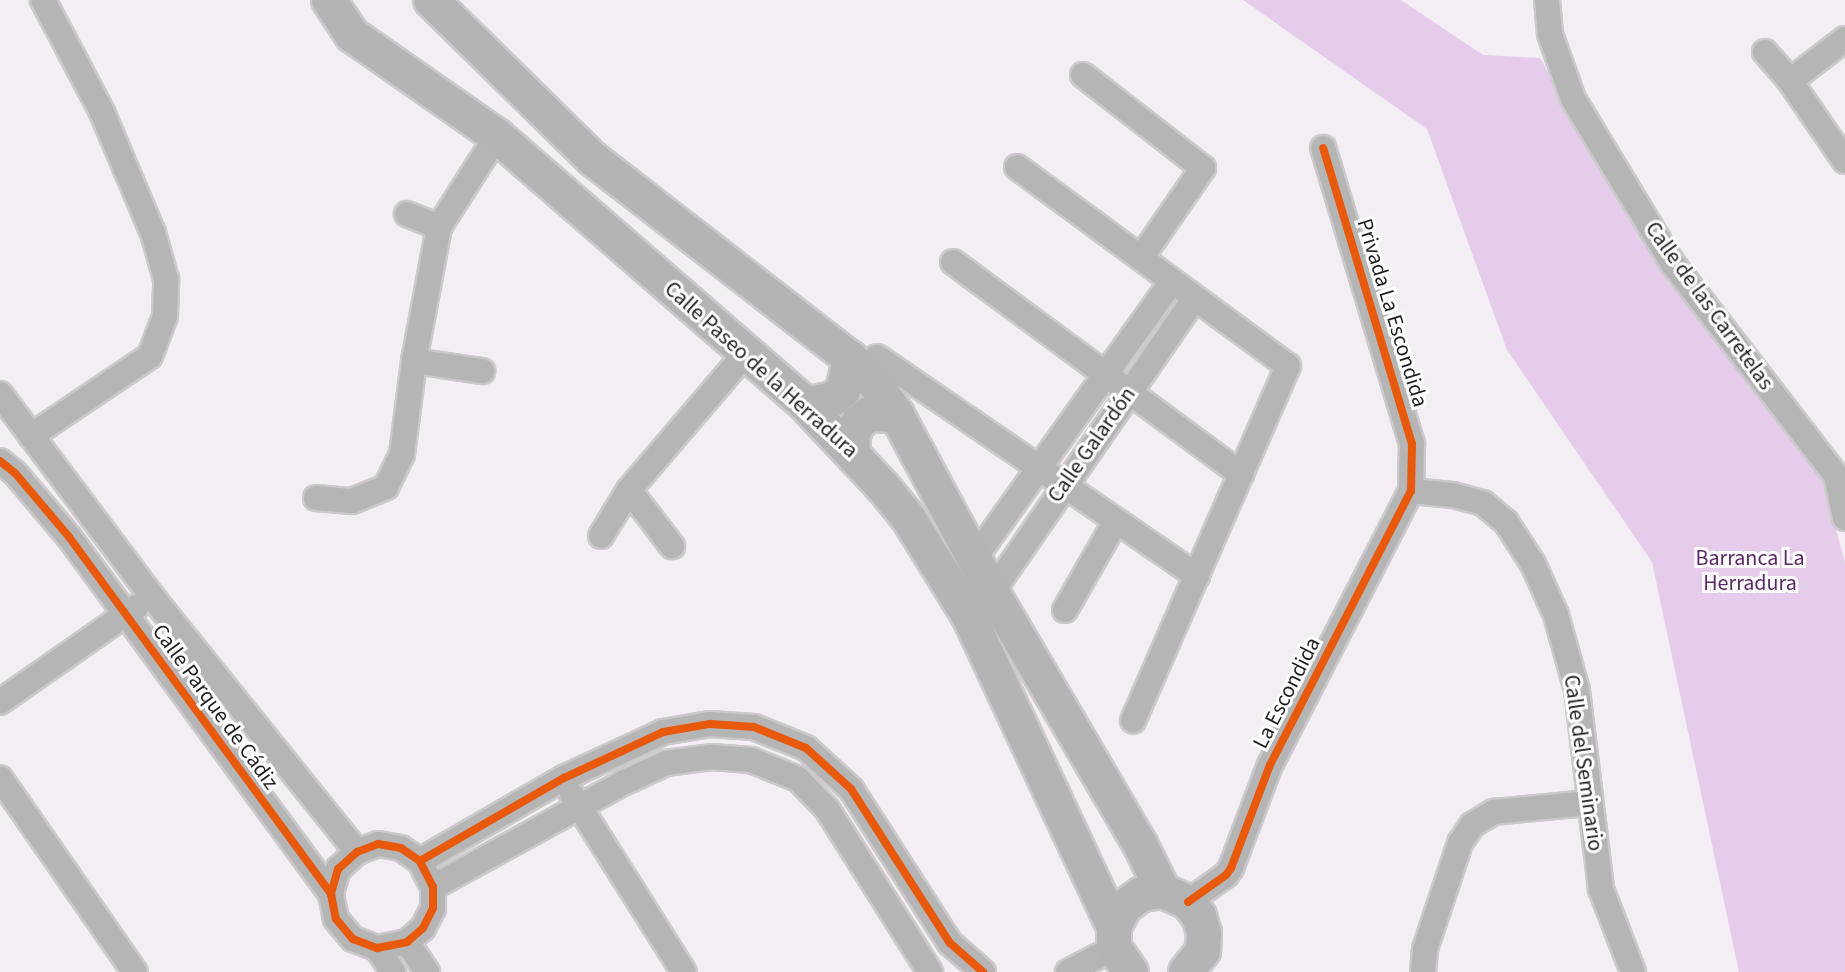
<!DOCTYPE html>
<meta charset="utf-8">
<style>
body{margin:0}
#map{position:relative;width:1845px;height:972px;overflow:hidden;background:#f3eef3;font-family:"Source Sans 3",sans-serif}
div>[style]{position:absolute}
.forest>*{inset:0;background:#e5ccea}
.roads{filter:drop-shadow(2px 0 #ccc9cc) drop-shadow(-2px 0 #ccc9cc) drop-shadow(0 2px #ccc9cc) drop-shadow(0 -2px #ccc9cc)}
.street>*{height:24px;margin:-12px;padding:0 12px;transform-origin:12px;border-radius:12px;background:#b5b5b6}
.secondary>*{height:34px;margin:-17px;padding:0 17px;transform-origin:17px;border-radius:17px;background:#b4b4b6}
.cycleway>*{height:8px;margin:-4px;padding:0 4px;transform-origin:4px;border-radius:4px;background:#e8590c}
span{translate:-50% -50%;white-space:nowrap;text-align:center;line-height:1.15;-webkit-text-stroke:6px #fff;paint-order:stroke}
.street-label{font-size:22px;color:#211e21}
.park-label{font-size:22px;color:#5b2966}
</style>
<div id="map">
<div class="forest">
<i style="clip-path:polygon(1243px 0,1401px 0,1483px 55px,1540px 58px,1662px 274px,1822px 477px,1845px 563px,1845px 972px,1739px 972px,1652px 562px,1507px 350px,1427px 129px)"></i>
</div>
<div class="roads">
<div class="street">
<i style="left:1547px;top:0;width:34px;rotate:85deg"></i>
<i style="left:1550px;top:34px;width:69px;rotate:70.5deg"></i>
<i style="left:1573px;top:99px;width:193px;rotate:58.8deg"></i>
<i style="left:1673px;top:264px;width:267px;rotate:52.4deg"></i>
<i style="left:1836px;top:476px;width:43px;rotate:77.9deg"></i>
<i style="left:1845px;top:39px;width:69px;rotate:142.6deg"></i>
<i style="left:1790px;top:81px;width:97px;rotate:55.5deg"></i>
<i style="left:1765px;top:52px;width:38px;rotate:49deg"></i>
<i style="left:1083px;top:75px;width:152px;rotate:37.8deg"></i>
<i style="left:1203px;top:168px;width:109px;rotate:124.6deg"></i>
<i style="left:1017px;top:167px;width:336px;rotate:36.3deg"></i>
<i style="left:1288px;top:366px;width:387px;rotate:113.6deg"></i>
<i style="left:407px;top:214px;width:35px;rotate:22deg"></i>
<i style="left:953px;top:262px;width:358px;rotate:36.4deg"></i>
<i style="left:877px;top:357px;width:388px;rotate:34.4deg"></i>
<i style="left:414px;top:361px;width:69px;rotate:8.4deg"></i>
<i style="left:0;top:394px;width:255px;rotate:53.1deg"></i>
<i style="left:153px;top:598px;width:326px;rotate:51.2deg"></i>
<i style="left:31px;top:436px;width:143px;rotate:-33.9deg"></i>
<i style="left:150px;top:356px;width:43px;rotate:-69.4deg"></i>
<i style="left:165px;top:316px;width:37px;rotate:-88deg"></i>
<i style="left:166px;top:279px;width:48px;rotate:-105.8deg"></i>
<i style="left:153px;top:233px;width:131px;rotate:-112.9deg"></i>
<i style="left:102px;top:112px;width:127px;rotate:-117.8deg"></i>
<i style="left:0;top:461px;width:19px;rotate:39deg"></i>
<i style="left:15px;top:473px;width:84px;rotate:49.8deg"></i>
<i style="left:69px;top:537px;width:443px;rotate:53.7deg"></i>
<i style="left:331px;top:894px;width:25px;rotate:79deg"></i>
<i style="left:336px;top:919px;width:26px;rotate:50deg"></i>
<i style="left:353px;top:939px;width:26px;rotate:21deg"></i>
<i style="left:377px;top:948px;width:31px;rotate:-11deg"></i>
<i style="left:407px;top:942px;width:21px;rotate:-41deg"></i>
<i style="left:423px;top:928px;width:22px;rotate:-63deg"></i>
<i style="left:433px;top:908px;width:21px;rotate:-90deg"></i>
<i style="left:433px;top:887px;width:29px;rotate:-117deg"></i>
<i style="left:420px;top:861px;width:23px;rotate:-146deg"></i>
<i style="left:401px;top:848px;width:23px;rotate:-170deg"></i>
<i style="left:378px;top:844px;width:22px;rotate:159deg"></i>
<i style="left:357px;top:852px;width:25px;rotate:138deg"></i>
<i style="left:338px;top:869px;width:26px;rotate:106deg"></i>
<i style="left:629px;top:490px;width:71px;rotate:52.5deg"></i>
<i style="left:1411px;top:491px;width:42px;rotate:5.4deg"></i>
<i style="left:1453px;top:495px;width:31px;rotate:15deg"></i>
<i style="left:1483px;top:503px;width:30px;rotate:40deg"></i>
<i style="left:1506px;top:522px;width:50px;rotate:57.3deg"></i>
<i style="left:1533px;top:564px;width:56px;rotate:65.7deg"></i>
<i style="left:1556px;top:615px;width:78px;rotate:74.4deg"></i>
<i style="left:1577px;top:690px;width:200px;rotate:83.1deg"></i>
<i style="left:1601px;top:889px;width:89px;rotate:68.9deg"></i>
<i style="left:316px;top:498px;width:36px;rotate:5deg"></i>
<i style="left:352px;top:501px;width:37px;rotate:-22deg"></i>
<i style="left:386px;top:487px;width:37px;rotate:-64deg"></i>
<i style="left:402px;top:454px;width:94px;rotate:-82.6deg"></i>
<i style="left:414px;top:361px;width:136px;rotate:-79.4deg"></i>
<i style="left:439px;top:227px;width:108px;rotate:-57.5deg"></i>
<i style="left:601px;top:536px;width:54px;rotate:-58.7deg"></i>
<i style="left:629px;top:490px;width:180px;rotate:-49.5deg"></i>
<i style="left:974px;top:559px;width:341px;rotate:-54.5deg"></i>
<i style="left:992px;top:592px;width:357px;rotate:-55.4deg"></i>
<i style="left:1065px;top:610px;width:103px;rotate:-60.2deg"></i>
<i style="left:0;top:702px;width:166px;rotate:-34.9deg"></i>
<i style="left:0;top:778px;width:236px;rotate:55.2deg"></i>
<i style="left:572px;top:795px;width:209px;rotate:57.7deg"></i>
<i style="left:420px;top:861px;width:166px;rotate:-30deg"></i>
<i style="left:564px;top:778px;width:109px;rotate:-24.9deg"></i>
<i style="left:663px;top:732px;width:48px;rotate:-9.7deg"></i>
<i style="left:710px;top:724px;width:44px;rotate:3.9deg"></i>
<i style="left:754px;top:727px;width:56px;rotate:22deg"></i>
<i style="left:806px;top:748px;width:61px;rotate:42.3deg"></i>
<i style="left:851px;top:789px;width:183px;rotate:57.3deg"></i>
<i style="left:950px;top:943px;width:44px;rotate:41.3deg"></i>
<i style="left:433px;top:887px;width:219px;rotate:-28.7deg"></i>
<i style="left:625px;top:782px;width:45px;rotate:-24.9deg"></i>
<i style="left:666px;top:763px;width:45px;rotate:-7.6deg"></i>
<i style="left:711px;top:757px;width:40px;rotate:4.3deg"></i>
<i style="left:751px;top:760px;width:51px;rotate:22deg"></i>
<i style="left:798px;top:779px;width:42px;rotate:46deg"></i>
<i style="left:827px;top:809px;width:193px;rotate:57.7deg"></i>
<i style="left:1188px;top:902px;width:47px;rotate:-35.4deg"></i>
<i style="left:1226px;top:875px;width:9px;rotate:-54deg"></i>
<i style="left:1231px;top:868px;width:110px;rotate:-69.3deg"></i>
<i style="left:1270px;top:765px;width:308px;rotate:-62.8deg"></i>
<i style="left:1411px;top:491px;width:47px;rotate:-88.8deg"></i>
<i style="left:1412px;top:444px;width:309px;rotate:-106.7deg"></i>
<i style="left:407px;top:942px;width:36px;rotate:56deg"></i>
<i style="left:377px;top:948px;width:29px;rotate:56deg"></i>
<i style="left:1068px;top:972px;width:52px;rotate:-27.6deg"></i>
<i style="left:1423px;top:972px;width:23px;rotate:-85deg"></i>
<i style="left:1425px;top:949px;width:112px;rotate:-71.7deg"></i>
<i style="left:1460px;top:843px;width:22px;rotate:-56deg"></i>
<i style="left:1472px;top:825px;width:26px;rotate:-31deg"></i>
<i style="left:1494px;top:812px;width:94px;rotate:-5.5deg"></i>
</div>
<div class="secondary">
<i style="left:329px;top:0;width:42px;rotate:56.7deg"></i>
<i style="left:352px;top:35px;width:177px;rotate:34.9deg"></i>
<i style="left:497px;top:136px;width:410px;rotate:41deg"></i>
<i style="left:806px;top:405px;width:112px;rotate:46.8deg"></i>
<i style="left:883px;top:487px;width:41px;rotate:50.9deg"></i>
<i style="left:909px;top:519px;width:114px;rotate:58.3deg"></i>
<i style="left:969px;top:616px;width:343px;rotate:65deg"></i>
<i style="left:431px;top:0;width:227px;rotate:44.5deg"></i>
<i style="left:593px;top:159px;width:325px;rotate:37.8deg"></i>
<i style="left:850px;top:358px;width:39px;rotate:46deg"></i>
<i style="left:877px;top:386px;width:35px;rotate:55deg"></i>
<i style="left:897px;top:415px;width:201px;rotate:61.8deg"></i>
<i style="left:992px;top:592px;width:292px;rotate:59.6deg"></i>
<i style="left:1140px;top:844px;width:52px;rotate:63.9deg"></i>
<i style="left:806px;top:405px;width:28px;rotate:-13deg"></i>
<i style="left:833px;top:399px;width:13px;rotate:-39deg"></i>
<i style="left:843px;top:391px;width:34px;rotate:-78deg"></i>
<i style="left:852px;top:452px;width:18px;rotate:-87deg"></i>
<i style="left:853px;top:434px;width:12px;rotate:-66deg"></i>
<i style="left:858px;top:423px;width:14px;rotate:-39deg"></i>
<i style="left:869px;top:414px;width:28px;rotate:2deg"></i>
<i style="left:1131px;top:972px;width:29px;rotate:-125deg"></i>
<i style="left:1114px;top:948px;width:21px;rotate:-90deg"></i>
<i style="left:1114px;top:927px;width:22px;rotate:-63deg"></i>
<i style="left:1124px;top:907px;width:22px;rotate:-36deg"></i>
<i style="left:1142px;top:894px;width:21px;rotate:-8deg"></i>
<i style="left:1163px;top:891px;width:27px;rotate:24deg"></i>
<i style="left:1188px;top:902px;width:18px;rotate:52deg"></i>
<i style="left:1199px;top:916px;width:18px;rotate:74deg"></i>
<i style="left:1204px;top:933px;width:18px;rotate:93deg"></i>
<i style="left:1203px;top:951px;width:27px;rotate:129deg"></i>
</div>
</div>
<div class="cycleway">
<i style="left:0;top:461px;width:19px;rotate:39deg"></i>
<i style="left:15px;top:473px;width:84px;rotate:49.8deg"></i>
<i style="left:69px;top:537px;width:443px;rotate:53.7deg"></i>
<i style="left:331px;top:894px;width:25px;rotate:79deg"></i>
<i style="left:336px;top:919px;width:26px;rotate:50deg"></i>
<i style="left:353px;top:939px;width:26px;rotate:21deg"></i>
<i style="left:377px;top:948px;width:31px;rotate:-11deg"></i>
<i style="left:407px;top:942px;width:21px;rotate:-41deg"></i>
<i style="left:423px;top:928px;width:22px;rotate:-63deg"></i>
<i style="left:433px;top:908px;width:21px;rotate:-90deg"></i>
<i style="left:433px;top:887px;width:29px;rotate:-117deg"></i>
<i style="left:420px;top:861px;width:23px;rotate:-146deg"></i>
<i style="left:401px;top:848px;width:23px;rotate:-170deg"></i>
<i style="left:378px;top:844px;width:22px;rotate:159deg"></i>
<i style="left:357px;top:852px;width:25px;rotate:138deg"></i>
<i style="left:338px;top:869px;width:26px;rotate:106deg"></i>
<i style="left:420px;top:861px;width:166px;rotate:-30deg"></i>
<i style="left:564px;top:778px;width:109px;rotate:-24.9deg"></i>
<i style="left:663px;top:732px;width:48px;rotate:-9.7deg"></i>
<i style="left:710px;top:724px;width:44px;rotate:3.9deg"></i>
<i style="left:754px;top:727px;width:56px;rotate:22deg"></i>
<i style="left:806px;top:748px;width:61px;rotate:42.3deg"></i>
<i style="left:851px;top:789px;width:183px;rotate:57.3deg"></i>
<i style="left:950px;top:943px;width:44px;rotate:41.3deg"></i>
<i style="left:1188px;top:902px;width:47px;rotate:-35.4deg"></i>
<i style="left:1226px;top:875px;width:9px;rotate:-54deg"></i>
<i style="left:1231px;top:868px;width:110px;rotate:-69.3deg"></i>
<i style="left:1270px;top:765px;width:308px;rotate:-62.8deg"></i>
<i style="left:1411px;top:491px;width:47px;rotate:-88.8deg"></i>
<i style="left:1412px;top:444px;width:309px;rotate:-106.7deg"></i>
</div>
<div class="street-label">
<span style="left:1709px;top:306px;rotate:54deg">Calle de las Carretelas</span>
<span style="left:1392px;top:313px;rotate:73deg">Privada La Escondida</span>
<span style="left:761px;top:370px;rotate:42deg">Calle Paseo de la Herradura</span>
<span style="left:1092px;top:445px;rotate:-55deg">Calle Galardón</span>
<span style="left:1287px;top:693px;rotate:-63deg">La Escondida</span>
<span style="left:215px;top:707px;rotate:54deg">Calle Parque de Cádiz</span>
<span style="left:1583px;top:763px;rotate:82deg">Calle del Seminario</span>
</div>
<div class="park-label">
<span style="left:1750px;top:571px">Barranca La<br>Herradura</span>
</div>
</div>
